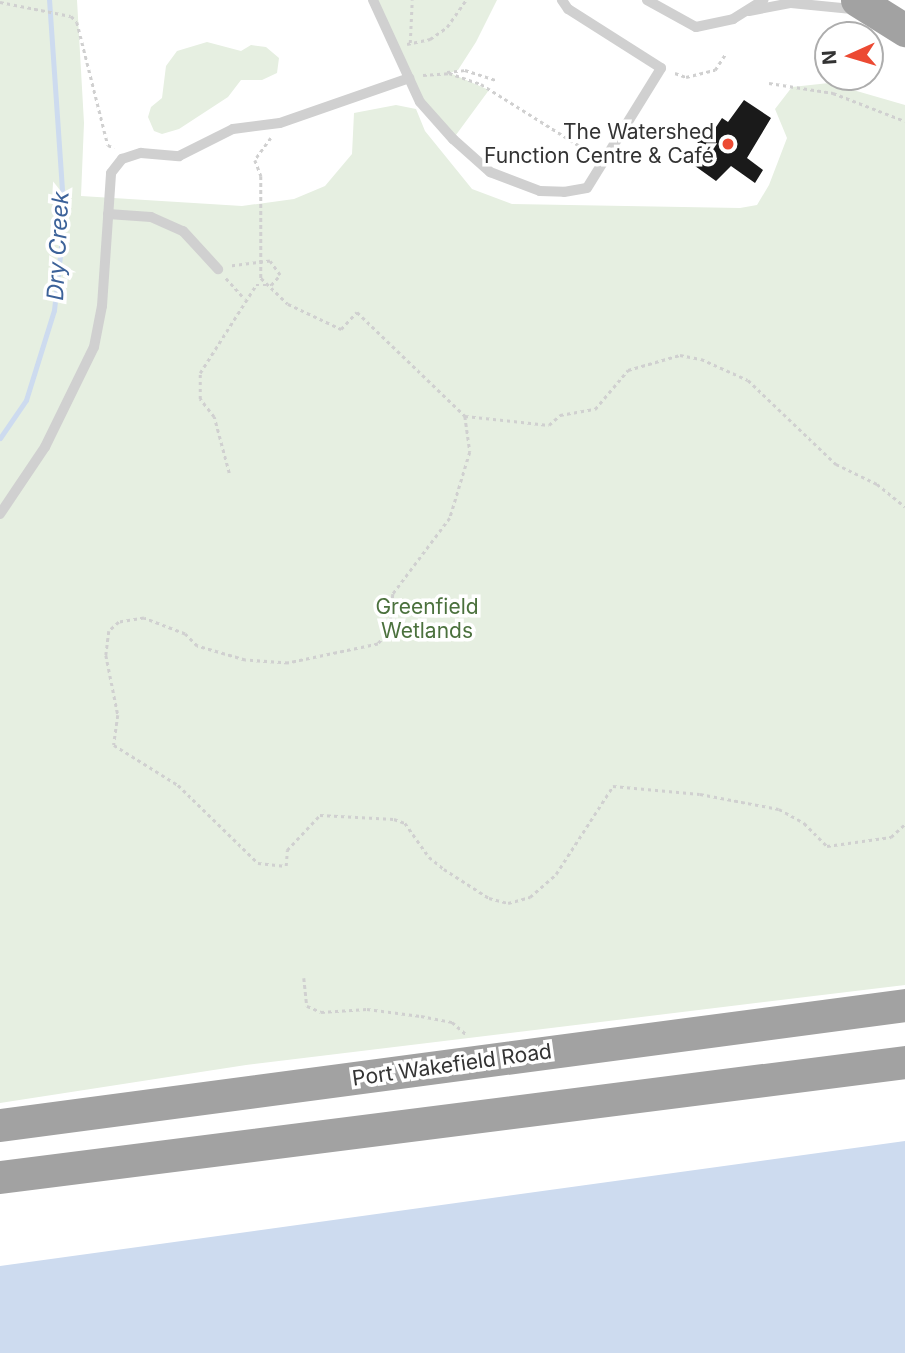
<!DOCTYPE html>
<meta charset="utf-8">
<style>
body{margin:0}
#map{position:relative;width:905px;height:1353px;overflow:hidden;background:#fff;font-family:Inter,sans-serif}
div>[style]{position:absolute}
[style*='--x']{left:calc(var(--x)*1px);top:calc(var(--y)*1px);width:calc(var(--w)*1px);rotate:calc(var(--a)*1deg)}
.green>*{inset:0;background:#e6efe1}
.water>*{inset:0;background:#cddbef}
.stream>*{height:5px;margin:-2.5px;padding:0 2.5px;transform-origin:2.5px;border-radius:2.5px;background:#cddbef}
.building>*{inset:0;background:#1a1a1a}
.path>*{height:2.5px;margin-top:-1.25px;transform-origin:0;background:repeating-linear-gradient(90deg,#d0d0d0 0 3.5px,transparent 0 7px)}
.service>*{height:10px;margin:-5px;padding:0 5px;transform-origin:5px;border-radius:5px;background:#d0d0d0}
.trunk>*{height:33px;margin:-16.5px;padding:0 16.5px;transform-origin:16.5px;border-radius:16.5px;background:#a2a2a2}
.dots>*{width:19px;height:19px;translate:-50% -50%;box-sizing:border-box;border:4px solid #fff;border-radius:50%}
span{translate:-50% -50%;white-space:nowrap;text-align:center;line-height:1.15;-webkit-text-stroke:7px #fff;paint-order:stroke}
.poi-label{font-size:21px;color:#333}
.right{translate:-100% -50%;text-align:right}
.park-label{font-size:21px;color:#4b713d}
.street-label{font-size:21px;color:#333}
.water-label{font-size:23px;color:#3c6299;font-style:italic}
.north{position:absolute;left:814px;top:21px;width:70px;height:70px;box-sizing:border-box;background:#fff;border:2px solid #adadad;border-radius:50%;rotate:266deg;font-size:19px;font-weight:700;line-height:28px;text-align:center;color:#333}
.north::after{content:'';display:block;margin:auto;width:24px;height:32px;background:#ec4a33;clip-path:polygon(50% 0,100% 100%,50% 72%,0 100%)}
</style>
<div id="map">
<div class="green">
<i style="clip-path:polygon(0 0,77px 0,84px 123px,81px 196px,242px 206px,294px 199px,325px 186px,352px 154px,354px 113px,396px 105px,416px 109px,425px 131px,472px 189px,512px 204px,740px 208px,757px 205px,769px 185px,787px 138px,775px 109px,792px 87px,829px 83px,905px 105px,905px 985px,246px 1065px,0 1103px)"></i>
<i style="clip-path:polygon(373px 0,497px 0,476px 42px,458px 70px,450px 73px,489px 90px,453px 139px,420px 102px)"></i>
<i style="clip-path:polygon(207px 42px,241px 51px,251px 45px,266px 47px,279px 58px,277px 73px,262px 80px,241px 80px,228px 97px,179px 129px,162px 134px,154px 131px,148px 117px,151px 107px,162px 98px,166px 66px,177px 51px)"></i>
</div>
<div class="water">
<i style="clip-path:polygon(905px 1141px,905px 1353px,0 1353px,0 1266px)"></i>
</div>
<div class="stream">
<i style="--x:0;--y:438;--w:46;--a:-55.6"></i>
<i style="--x:26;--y:400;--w:94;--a:-72.7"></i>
<i style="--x:54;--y:310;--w:92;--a:-83.7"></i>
<i style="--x:64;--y:219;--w:220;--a:-93.9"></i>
</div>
<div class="building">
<i style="clip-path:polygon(744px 100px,771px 118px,747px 158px,763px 170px,755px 183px,731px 166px,716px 181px,695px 166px,704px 147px,694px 140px,703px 127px,712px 133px,722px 118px,728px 122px)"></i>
</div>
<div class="path">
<i style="--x:0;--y:2;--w:72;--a:11.2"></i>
<i style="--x:71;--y:16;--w:8;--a:45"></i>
<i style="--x:77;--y:22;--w:127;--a:75.9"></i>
<i style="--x:108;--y:145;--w:7;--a:27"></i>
<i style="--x:410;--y:43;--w:43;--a:-87.3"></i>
<i style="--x:407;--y:44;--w:24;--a:-12"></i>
<i style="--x:430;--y:39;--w:21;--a:-35"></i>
<i style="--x:447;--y:27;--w:33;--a:-55"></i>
<i style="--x:447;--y:72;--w:18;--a:-6"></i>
<i style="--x:465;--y:70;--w:32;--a:18"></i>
<i style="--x:675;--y:73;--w:12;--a:20"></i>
<i style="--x:686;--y:77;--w:30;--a:-14"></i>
<i style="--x:715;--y:70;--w:20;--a:-57"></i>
<i style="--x:423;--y:75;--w:26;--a:-4"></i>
<i style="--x:449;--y:73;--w:34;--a:19"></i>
<i style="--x:481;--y:84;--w:133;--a:32.1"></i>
<i style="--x:769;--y:83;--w:65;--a:8.9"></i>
<i style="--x:833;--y:93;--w:77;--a:21.3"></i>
<i style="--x:271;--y:138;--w:27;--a:126"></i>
<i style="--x:255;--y:160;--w:17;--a:69"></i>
<i style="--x:261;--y:176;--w:102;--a:90"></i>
<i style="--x:261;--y:278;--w:37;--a:44"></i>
<i style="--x:288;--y:304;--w:59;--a:25.3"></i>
<i style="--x:341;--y:329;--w:23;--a:-47"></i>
<i style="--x:357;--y:312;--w:150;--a:43.9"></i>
<i style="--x:465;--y:416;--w:36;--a:82"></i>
<i style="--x:470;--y:452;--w:69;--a:106.9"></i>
<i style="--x:450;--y:518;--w:95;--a:126.9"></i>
<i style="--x:393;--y:594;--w:36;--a:95"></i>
<i style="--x:390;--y:630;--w:18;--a:131"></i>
<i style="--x:378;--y:644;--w:92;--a:168.1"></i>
<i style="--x:288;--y:663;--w:43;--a:-176"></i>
<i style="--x:245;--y:660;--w:50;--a:-163.7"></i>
<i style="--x:197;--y:646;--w:17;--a:-135"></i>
<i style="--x:185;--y:634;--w:44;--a:-158.7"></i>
<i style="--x:144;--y:618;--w:25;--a:171"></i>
<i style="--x:119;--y:622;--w:13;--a:138"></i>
<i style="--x:109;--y:631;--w:24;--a:97"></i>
<i style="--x:106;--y:655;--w:61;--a:78.7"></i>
<i style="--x:118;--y:715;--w:30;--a:98"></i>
<i style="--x:114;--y:745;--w:75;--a:32"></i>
<i style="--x:178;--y:785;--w:112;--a:44.3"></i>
<i style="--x:258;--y:863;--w:28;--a:6"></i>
<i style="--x:286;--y:866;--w:16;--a:-86"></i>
<i style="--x:287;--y:850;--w:48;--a:-46.7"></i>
<i style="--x:320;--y:815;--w:74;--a:3.1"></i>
<i style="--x:394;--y:819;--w:12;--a:20"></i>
<i style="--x:405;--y:823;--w:42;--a:54.8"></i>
<i style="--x:429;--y:857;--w:19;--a:39"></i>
<i style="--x:444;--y:869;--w:54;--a:32.8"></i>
<i style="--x:489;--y:898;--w:20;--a:15"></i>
<i style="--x:508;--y:903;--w:23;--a:-15"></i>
<i style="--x:530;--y:897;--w:35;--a:-41"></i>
<i style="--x:556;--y:874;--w:105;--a:-57.1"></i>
<i style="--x:613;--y:786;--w:87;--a:5.3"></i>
<i style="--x:700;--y:794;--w:80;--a:10.8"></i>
<i style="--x:779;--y:809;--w:29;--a:29"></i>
<i style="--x:804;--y:823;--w:33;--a:45"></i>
<i style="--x:827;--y:846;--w:65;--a:-8"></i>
<i style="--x:891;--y:837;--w:19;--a:-43"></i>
<i style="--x:226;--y:278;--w:28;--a:48"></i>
<i style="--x:465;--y:416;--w:84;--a:6.1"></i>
<i style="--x:549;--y:425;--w:15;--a:-42"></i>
<i style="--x:560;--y:415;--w:36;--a:-10"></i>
<i style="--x:595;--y:409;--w:51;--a:-49.8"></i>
<i style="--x:628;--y:370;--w:54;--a:-16.1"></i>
<i style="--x:680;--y:355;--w:21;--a:11"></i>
<i style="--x:701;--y:359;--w:51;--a:24.1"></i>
<i style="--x:748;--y:380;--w:122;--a:43.7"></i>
<i style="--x:836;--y:464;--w:46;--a:26"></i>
<i style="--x:877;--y:484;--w:36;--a:39"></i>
<i style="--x:229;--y:473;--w:58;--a:-105"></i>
<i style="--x:214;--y:417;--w:23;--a:-128"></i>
<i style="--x:200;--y:399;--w:26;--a:-90"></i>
<i style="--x:200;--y:373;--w:104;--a:-57.5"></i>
<i style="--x:256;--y:285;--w:15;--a:0"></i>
<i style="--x:271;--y:285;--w:13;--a:-48"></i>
<i style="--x:280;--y:275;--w:17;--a:-126"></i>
<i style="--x:270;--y:261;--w:40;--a:172.9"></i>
<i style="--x:304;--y:978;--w:28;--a:84"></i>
<i style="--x:307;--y:1006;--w:15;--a:23"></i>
<i style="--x:321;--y:1012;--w:46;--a:-3.7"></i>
<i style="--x:367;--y:1009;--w:54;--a:7.4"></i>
<i style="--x:421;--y:1016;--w:32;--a:11"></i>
<i style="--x:452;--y:1022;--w:18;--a:41"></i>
</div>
<div class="service">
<i style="--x:373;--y:0;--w:112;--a:65.3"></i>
<i style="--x:420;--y:102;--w:50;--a:48.3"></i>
<i style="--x:453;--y:139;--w:50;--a:41.7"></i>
<i style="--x:490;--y:172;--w:53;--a:20.8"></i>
<i style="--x:540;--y:191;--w:24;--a:2"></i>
<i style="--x:564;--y:192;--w:23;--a:-10"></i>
<i style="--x:587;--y:188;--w:141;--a:-58.3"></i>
<i style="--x:661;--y:68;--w:110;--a:-147.6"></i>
<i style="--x:568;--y:9;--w:11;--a:-124"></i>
<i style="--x:647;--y:0;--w:56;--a:28.9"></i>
<i style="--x:696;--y:27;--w:38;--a:-12"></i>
<i style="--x:733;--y:19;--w:36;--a:-32"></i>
<i style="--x:749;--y:11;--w:43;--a:-10.8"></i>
<i style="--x:791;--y:3;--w:61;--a:5.6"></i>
<i style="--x:108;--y:214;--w:43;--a:4"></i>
<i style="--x:151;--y:217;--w:35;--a:24"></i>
<i style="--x:183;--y:231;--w:52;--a:47.4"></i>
<i style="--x:0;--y:514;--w:81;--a:-56.1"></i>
<i style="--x:45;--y:447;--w:111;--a:-63.9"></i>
<i style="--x:94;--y:347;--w:42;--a:-79"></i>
<i style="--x:102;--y:306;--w:133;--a:-86.1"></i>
<i style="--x:111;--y:173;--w:18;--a:-52"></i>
<i style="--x:122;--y:159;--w:20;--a:-18"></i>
<i style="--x:141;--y:153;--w:38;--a:5"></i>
<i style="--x:179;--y:156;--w:60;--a:-26.6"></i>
<i style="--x:233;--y:129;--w:47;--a:-7.3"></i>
<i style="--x:280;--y:123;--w:137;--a:-19.2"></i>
</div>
<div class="trunk">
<i style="--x:857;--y:0;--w:57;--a:32"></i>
<i style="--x:0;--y:1125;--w:913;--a:-7.55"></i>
<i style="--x:0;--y:1177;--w:912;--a:-7.24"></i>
</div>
<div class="dots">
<i style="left:728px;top:144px;background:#ec4a33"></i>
</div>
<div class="poi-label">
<span class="right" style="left:714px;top:144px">The Watershed<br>Function Centre &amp; Café</span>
</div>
<div class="park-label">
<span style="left:427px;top:619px">Greenfield<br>Wetlands</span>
</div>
<div class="street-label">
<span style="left:452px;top:1065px;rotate:-8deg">Port Wakefield Road</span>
</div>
<div class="water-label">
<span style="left:58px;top:246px;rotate:-87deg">Dry Creek</span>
</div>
<div class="north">N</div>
</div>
